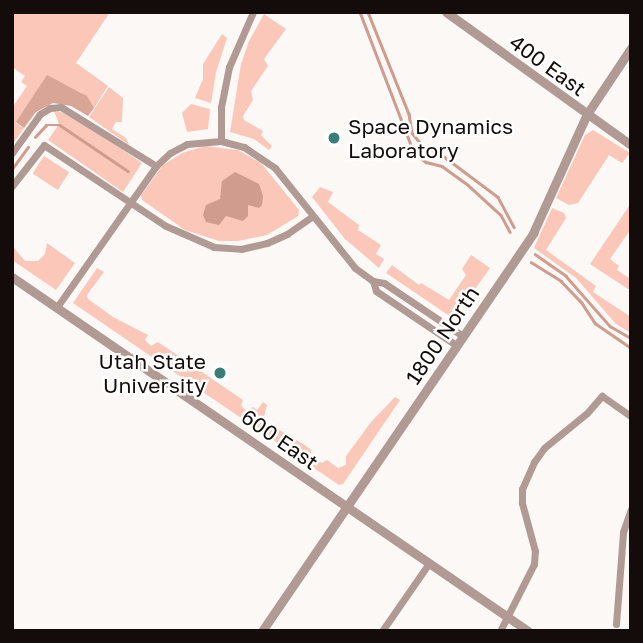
<!DOCTYPE html>
<style>
body{margin:0}
#map{position:relative;width:643px;height:643px;overflow:hidden;background:#fcf8f6;font-family:"Golos Text",sans-serif}
div>[style]{position:absolute}
[style*='--x']{left:calc(var(--x)*1px);top:calc(var(--y)*1px);width:calc(var(--w)*1px);rotate:calc(var(--a)*1deg)}
.green>*{inset:0;background:#fac7b8;transform-origin:0 0}
.forest>*{inset:0;background:#d9a596}
.water>*{inset:0;background:#cf9c8d}
.stream>*{height:2.5px;margin:-1.25px;padding:0 1.25px;transform-origin:1.25px;border-radius:1.25px;background:#cf9c8d}
.minor>*{height:7px;margin:-3.5px;padding:0 3.5px;transform-origin:3.5px;border-radius:3.5px;background:#b19a93}
.tertiary>*{height:9px;margin:-4.5px;padding:0 4.5px;transform-origin:4.5px;border-radius:4.5px;background:#b19a93}
.dots>*{width:19px;height:19px;translate:-50% -50%;box-sizing:border-box;border:4px solid #fff;border-radius:50%}
span{translate:-50% -50%;white-space:nowrap;text-align:center;line-height:1.15;-webkit-text-stroke:5px #fff;paint-order:stroke}
.street-label{font-size:21px;color:#140c0a}
.poi-label{font-size:21px;color:#140c0a}
.left{translate:0 -50%;text-align:left}
.right{translate:-100% -50%;text-align:right}
.frame{position:absolute;inset:0;border:14px solid #140c0a;pointer-events:none}
</style>
<div id="map">
<div class="green">
<i style="clip-path:polygon(12px 12px,110px 12px,76px 63px,108px 86px,94px 108px,82px 93px,47px 76px,16px 123px,24px 128px,12px 145px,12px 108px,27px 86px,21px 82px,25px 76px,12px 67px)"></i>
<i style="clip-path:polygon(264px 14px,286px 29px,264px 59px,268px 66px,251px 91px,253px 100px,243px 116px,244px 120px,263px 131px,261px 135px,272px 146px,269px 150px,254px 139px,230px 132px,241px 64px,249px 41px)"></i>
<i style="clip-path:polygon(222px 34px,227px 38px,216px 72px,211px 103px,195px 98px,203px 79px,203px 64px)"></i>
<i style="clip-path:polygon(109px 87px,123px 98px,122px 122px,116px 122px,112px 129px,126px 138px,129px 145px,89px 117px)"></i>
<i style="clip-path:polygon(191px 104px,210px 109px,208px 129px,187px 132px,182px 113px)"></i>
<i style="clip-path:polygon(54px 111px,71px 114px,142px 163px,123px 192px,48px 140px,59px 124px)"></i>
<i style="clip-path:polygon(593px 130px,630px 153px,622px 163px,609px 155px,578px 203px,569px 205px,556px 198px,585px 135px)"></i>
<i style="clip-path:polygon(205px 146px,238px 150px,261px 163px,299px 210px,298px 216px,267px 235px,238px 241px,219px 241px,185px 230px,142px 200px,141px 195px,163px 165px,182px 153px)"></i>
<i style="left:44px;top:156px;width:30px;height:21px;rotate:33deg"></i>
<i style="clip-path:polygon(320px 187px,333px 192px,328px 202px,359px 225px,358px 230px,381px 245px,376px 254px,384px 259px,379px 268px,345px 239px,312px 197px)"></i>
<i style="clip-path:polygon(631px 203px,631px 229px,610px 259px,619px 266px,617px 270px,629px 278px,631px 276px,631px 291px,590px 264px)"></i>
<i style="clip-path:polygon(552px 208px,564px 213px,566px 218px,546px 250px,596px 286px,593px 292px,631px 317px,631px 333px,616px 324px,576px 278px,534px 248px)"></i>
<i style="clip-path:polygon(47px 243px,75px 263px,56px 290px,12px 260px,14px 248px,25px 261px,38px 261px,45px 254px)"></i>
<i style="clip-path:polygon(471px 255px,490px 268px,454px 319px,386px 273px,392px 265px,419px 285px,421px 283px,449px 300px,466px 275px,462px 269px)"></i>
<i style="clip-path:polygon(97px 268px,104px 272px,87px 295px,88px 299px,113px 317px,148px 335px,145px 340px,151px 346px,158px 342px,243px 400px,241px 405px,246px 411px,253px 407px,257px 410px,263px 402px,267px 405px,263px 420px,306px 446px,311px 450px,311px 456px,322px 463px,327px 460px,338px 468px,346px 465px,346px 456px,371px 422px,395px 397px,400px 400px,343px 484px,339px 485px,73px 303px)"></i>
</div>
<div class="forest">
<i style="clip-path:polygon(47px 75px,87px 96px,94px 108px,88px 116px,71px 106px,53px 103px,36px 112px,24px 128px,16px 122px)"></i>
</div>
<div class="water">
<i style="clip-path:polygon(235px 172px,259px 184px,263px 196px,262px 205px,259px 208px,248px 205px,248px 216px,243px 221px,226px 216px,219px 225px,206px 222px,203px 215px,206px 205px,220px 199px,222px 181px)"></i>
</div>
<div class="stream">
<i style="--x:360;--y:12;--w:151;--a:69"></i>
<i style="--x:414;--y:153;--w:15;--a:37"></i>
<i style="--x:426;--y:162;--w:16;--a:14"></i>
<i style="--x:442;--y:166;--w:32;--a:36"></i>
<i style="--x:468;--y:185;--w:45;--a:42.3"></i>
<i style="--x:501;--y:215;--w:19;--a:62"></i>
<i style="--x:368;--y:12;--w:110;--a:68.1"></i>
<i style="--x:409;--y:114;--w:19;--a:81"></i>
<i style="--x:412;--y:133;--w:17;--a:50"></i>
<i style="--x:423;--y:146;--w:16;--a:22"></i>
<i style="--x:438;--y:152;--w:75;--a:36.9"></i>
<i style="--x:498;--y:197;--w:34;--a:62"></i>
<i style="--x:35;--y:137;--w:16;--a:-47"></i>
<i style="--x:46;--y:125;--w:14;--a:0"></i>
<i style="--x:60;--y:125;--w:82;--a:34.1"></i>
<i style="--x:12;--y:169;--w:27;--a:-54"></i>
<i style="--x:535;--y:254;--w:38;--a:35"></i>
<i style="--x:566;--y:276;--w:67;--a:48.7"></i>
<i style="--x:610;--y:326;--w:24;--a:30"></i>
<i style="--x:531;--y:262;--w:36;--a:32"></i>
<i style="--x:561;--y:281;--w:30;--a:46"></i>
<i style="--x:582;--y:303;--w:24;--a:57"></i>
<i style="--x:595;--y:323;--w:44;--a:34.8"></i>
</div>
<div class="minor">
<i style="--x:221;--y:141;--w:34;--a:-90"></i>
<i style="--x:221;--y:107;--w:41;--a:-78.7"></i>
<i style="--x:229;--y:67;--w:60;--a:-66.4"></i>
<i style="--x:12;--y:153;--w:48;--a:-54.3"></i>
<i style="--x:40;--y:114;--w:12;--a:-31"></i>
<i style="--x:50;--y:108;--w:11;--a:-5"></i>
<i style="--x:61;--y:107;--w:112;--a:31.8"></i>
<i style="--x:12;--y:186;--w:52;--a:-52"></i>
<i style="--x:44;--y:145;--w:146;--a:33.6"></i>
<i style="--x:166;--y:226;--w:52;--a:23.6"></i>
<i style="--x:214;--y:247;--w:27;--a:4"></i>
<i style="--x:241;--y:249;--w:27;--a:-13"></i>
<i style="--x:267;--y:243;--w:22;--a:-24"></i>
<i style="--x:287;--y:234;--w:29;--a:-35"></i>
<i style="--x:373;--y:281;--w:10;--a:73"></i>
<i style="--x:376;--y:291;--w:97;--a:34"></i>
<i style="--x:57;--y:307;--w:172;--a:-54.9"></i>
<i style="--x:156;--y:166;--w:19;--a:-43"></i>
<i style="--x:170;--y:153;--w:19;--a:-28"></i>
<i style="--x:187;--y:144;--w:34;--a:-5"></i>
<i style="--x:221;--y:141;--w:24;--a:15"></i>
<i style="--x:244;--y:147;--w:37;--a:34"></i>
<i style="--x:275;--y:168;--w:128;--a:51.3"></i>
<i style="--x:355;--y:268;--w:22;--a:36"></i>
<i style="--x:373;--y:281;--w:11;--a:10"></i>
<i style="--x:384;--y:283;--w:95;--a:33.9"></i>
<i style="--x:616;--y:624;--w:92;--a:-85.6"></i>
<i style="--x:623;--y:532;--w:24;--a:-71"></i>
<i style="--x:382;--y:631;--w:83;--a:-55.3"></i>
<i style="--x:500;--y:631;--w:75;--a:-63.1"></i>
<i style="--x:534;--y:564;--w:13;--a:-86"></i>
<i style="--x:535;--y:551;--w:50;--a:-105.2"></i>
<i style="--x:522;--y:503;--w:14;--a:-90"></i>
<i style="--x:522;--y:489;--w:30;--a:-66"></i>
<i style="--x:534;--y:462;--w:17;--a:-54"></i>
<i style="--x:544;--y:448;--w:55;--a:-39.1"></i>
<i style="--x:587;--y:413;--w:23;--a:-49"></i>
<i style="--x:602;--y:396;--w:35;--a:35"></i>
</div>
<div class="tertiary">
<i style="--x:446;--y:12;--w:228;--a:35.7"></i>
<i style="--x:12;--y:277;--w:626;--a:34.45"></i>
<i style="--x:262;--y:631;--w:482;--a:-55.7"></i>
<i style="--x:533;--y:233;--w:131;--a:-65.6"></i>
<i style="--x:587;--y:114;--w:79;--a:-56.3"></i>
</div>
<div class="dots">
<i style="left:334px;top:138px;background:#367e77"></i>
<i style="left:220px;top:373px;background:#367e77"></i>
</div>
<div class="street-label">
<span style="left:548px;top:65px;rotate:36deg">400 East</span>
<span style="left:442px;top:335px;rotate:-56deg">1800 North</span>
<span style="left:280px;top:439px;rotate:35deg">600 East</span>
</div>
<div class="poi-label">
<span class="left" style="left:348px;top:138px">Space Dynamics<br>Laboratory</span>
<span class="right" style="left:206px;top:373px">Utah State<br>University</span>
</div>
<div class="frame"></div>
</div>
